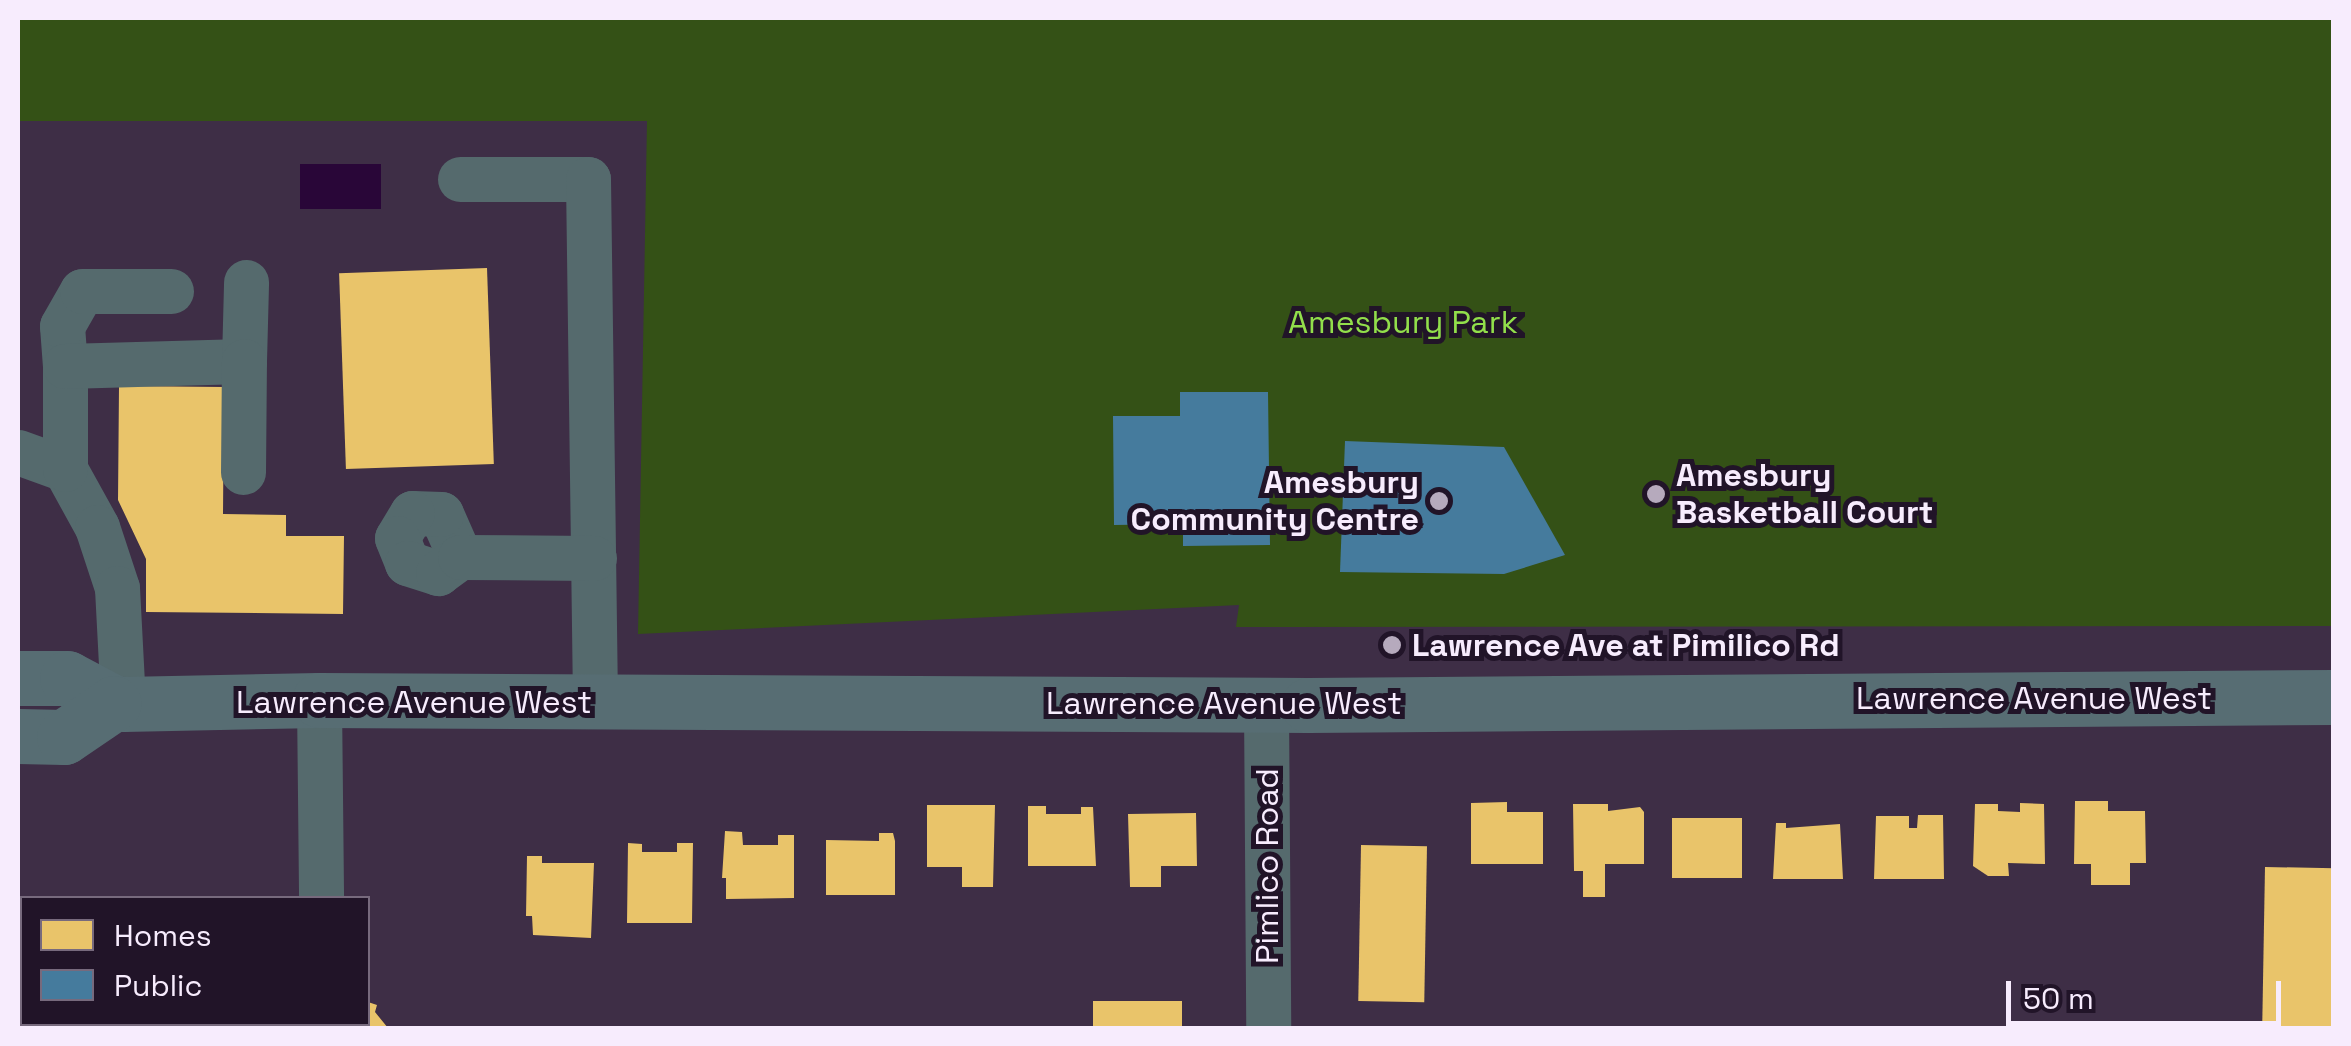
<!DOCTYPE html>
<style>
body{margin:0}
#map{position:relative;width:2351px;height:1046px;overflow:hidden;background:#3e2e46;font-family:"Space Grotesk",sans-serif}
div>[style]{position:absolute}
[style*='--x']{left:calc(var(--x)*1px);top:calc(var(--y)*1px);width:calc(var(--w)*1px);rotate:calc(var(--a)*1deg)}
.green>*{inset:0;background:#345116}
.water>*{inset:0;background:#290638;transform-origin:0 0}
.homes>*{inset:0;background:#e9c46a;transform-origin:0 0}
.public>*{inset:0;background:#457b9d}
.minor>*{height:45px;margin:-22.5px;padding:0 22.5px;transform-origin:22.5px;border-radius:22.5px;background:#556a6d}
.major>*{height:55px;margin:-27.5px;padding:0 27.5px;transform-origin:27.5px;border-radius:27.5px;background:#576d73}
.dots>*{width:28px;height:28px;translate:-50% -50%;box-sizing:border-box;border:5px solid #211428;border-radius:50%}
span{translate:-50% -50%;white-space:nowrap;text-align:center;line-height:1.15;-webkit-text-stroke:10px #211428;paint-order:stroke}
.park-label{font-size:32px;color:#92df4b}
.poi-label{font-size:32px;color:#f7ecfd;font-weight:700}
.left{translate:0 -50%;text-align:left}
.right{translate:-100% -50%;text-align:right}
.street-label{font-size:32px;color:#f7ecfd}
.frame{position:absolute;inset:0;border:20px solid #f7ecfd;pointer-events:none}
.legend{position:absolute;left:20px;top:896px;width:350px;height:130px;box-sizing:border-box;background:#211428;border:2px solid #776a7d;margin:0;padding:12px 18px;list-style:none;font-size:30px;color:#f7ecfd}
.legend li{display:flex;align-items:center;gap:20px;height:50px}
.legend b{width:50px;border:2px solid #776a7d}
.scale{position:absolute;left:2006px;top:981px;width:275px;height:45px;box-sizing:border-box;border:5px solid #f7ecfd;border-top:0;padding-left:12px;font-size:30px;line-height:35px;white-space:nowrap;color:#f7ecfd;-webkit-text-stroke:8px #211428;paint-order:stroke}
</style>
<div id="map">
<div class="green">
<i style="clip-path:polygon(18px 18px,2333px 18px,2333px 626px,1236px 627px,1239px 605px,638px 634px,647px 121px,18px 121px)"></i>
</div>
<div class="water">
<i style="left:300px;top:164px;width:81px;height:45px"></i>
</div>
<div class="homes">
<i style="left:487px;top:268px;width:196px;height:148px;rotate:88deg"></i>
<i style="clip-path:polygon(119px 386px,224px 387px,223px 514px,286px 515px,286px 536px,344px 536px,343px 614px,146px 612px,146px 559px,118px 500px)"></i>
<i style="clip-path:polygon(2075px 801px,2108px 801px,2108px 811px,2145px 811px,2146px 863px,2130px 863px,2130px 885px,2091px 885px,2091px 864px,2074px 864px)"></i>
<i style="clip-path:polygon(1507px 802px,1507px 812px,1543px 812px,1543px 864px,1471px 864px,1471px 803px)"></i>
<i style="clip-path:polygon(2020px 803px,2044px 804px,2045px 864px,2008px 863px,2009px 876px,1988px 876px,1973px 866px,1975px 804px,1998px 804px,1998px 811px,2020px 812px)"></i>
<i style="clip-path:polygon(1573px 804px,1608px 804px,1608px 811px,1640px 807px,1644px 812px,1644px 864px,1605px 864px,1605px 897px,1583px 897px,1583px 871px,1574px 871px)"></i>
<i style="clip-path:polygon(927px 805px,995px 805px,993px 887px,962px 887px,962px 867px,927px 867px)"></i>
<i style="clip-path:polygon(1028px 806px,1046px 806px,1046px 814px,1081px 814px,1081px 807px,1093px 807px,1096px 866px,1028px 866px)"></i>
<i style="clip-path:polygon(1196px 813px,1197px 866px,1161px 866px,1161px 887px,1130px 887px,1128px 814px)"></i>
<i style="clip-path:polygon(1918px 815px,1943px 815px,1944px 879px,1874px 879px,1876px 816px,1909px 816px,1909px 828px,1917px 828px)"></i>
<i style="left:1672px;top:818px;width:70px;height:60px"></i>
<i style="clip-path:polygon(1776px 823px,1786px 823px,1786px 828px,1840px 824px,1843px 879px,1773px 879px)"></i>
<i style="clip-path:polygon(725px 831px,742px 832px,743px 845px,778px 845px,778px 835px,794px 835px,794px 898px,726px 899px,726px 878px,722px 878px)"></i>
<i style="clip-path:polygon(879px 833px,893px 833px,895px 841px,895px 895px,826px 895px,826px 840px,879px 841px)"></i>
<i style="clip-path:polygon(628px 843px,642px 844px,642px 852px,677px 852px,677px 843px,693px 843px,692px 923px,627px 923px)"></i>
<i style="left:1361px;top:845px;width:66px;height:156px;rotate:1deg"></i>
<i style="clip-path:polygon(527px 856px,542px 856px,542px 863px,594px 863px,591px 938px,533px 935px,532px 916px,526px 916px)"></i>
<i style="left:2265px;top:867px;width:69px;height:161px;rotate:1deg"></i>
<i style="left:1182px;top:1001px;width:27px;height:89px;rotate:90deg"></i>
<i style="clip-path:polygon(368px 1002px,377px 1005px,375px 1012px,388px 1028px,283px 1028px,288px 1024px,368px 1024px)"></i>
</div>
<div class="public">
<i style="clip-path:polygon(1180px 392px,1268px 392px,1270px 545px,1183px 546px,1183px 524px,1114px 525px,1113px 416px,1180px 416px)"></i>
<i style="clip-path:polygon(1345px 441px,1504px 447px,1565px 555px,1504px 574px,1340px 572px)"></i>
</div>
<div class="minor">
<i style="--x:460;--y:179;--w:128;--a:0"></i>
<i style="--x:588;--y:179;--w:522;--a:89.23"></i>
<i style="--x:65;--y:366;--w:40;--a:-94.3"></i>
<i style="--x:62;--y:326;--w:40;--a:-60.3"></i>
<i style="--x:82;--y:291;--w:89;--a:0"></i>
<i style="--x:18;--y:452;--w:50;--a:19.9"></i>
<i style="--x:65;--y:469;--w:66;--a:61.1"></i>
<i style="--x:97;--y:527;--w:64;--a:71.8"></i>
<i style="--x:117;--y:588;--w:116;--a:87"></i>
<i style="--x:65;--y:469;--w:103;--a:-90"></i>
<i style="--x:65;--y:366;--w:179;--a:-1.6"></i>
<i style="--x:244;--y:361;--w:79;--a:-88.5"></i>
<i style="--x:243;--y:472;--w:111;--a:-89.5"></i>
<i style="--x:460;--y:557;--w:47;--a:-113.8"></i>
<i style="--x:441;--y:514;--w:29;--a:-178"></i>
<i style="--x:412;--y:513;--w:29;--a:121"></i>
<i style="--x:397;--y:538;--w:27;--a:68"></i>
<i style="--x:407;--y:563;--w:33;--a:18"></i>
<i style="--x:438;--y:573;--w:27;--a:-36"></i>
<i style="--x:460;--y:557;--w:134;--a:0.4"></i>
<i style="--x:319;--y:700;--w:198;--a:89.4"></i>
<i style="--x:1266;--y:704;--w:324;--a:89.6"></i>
<i style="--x:217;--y:1028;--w:7;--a:-34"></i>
</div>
<div class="major">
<i style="--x:18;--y:678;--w:49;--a:0"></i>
<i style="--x:67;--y:678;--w:53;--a:28"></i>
<i style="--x:114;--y:703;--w:9;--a:6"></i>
<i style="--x:123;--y:704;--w:196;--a:-1.2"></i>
<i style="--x:319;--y:700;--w:989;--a:0.29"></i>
<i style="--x:1308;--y:705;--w:1026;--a:-0.45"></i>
<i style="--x:18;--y:736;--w:46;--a:1.2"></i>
<i style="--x:64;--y:737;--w:60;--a:-34.2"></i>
</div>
<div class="dots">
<i style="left:1656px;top:494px;background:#b6aabd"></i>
<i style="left:1439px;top:501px;background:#b6aabd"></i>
<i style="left:1392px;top:645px;background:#b6aabd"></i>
</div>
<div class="park-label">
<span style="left:1403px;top:322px">Amesbury Park</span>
</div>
<div class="poi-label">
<span class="left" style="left:1676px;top:494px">Amesbury<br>Basketball Court</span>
<span class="right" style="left:1419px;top:501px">Amesbury<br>Community Centre</span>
<span class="left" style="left:1412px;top:645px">Lawrence Ave at Pimilico Rd</span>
</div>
<div class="street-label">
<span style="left:2034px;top:698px">Lawrence Avenue West</span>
<span style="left:414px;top:702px">Lawrence Avenue West</span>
<span style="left:1224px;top:703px">Lawrence Avenue West</span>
<span style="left:1267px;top:866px;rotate:-90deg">Pimlico Road</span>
</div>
<div class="frame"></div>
<ul class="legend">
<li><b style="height:28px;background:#e9c46a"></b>Homes</li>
<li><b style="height:28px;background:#457b9d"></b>Public</li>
</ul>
<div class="scale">50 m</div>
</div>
